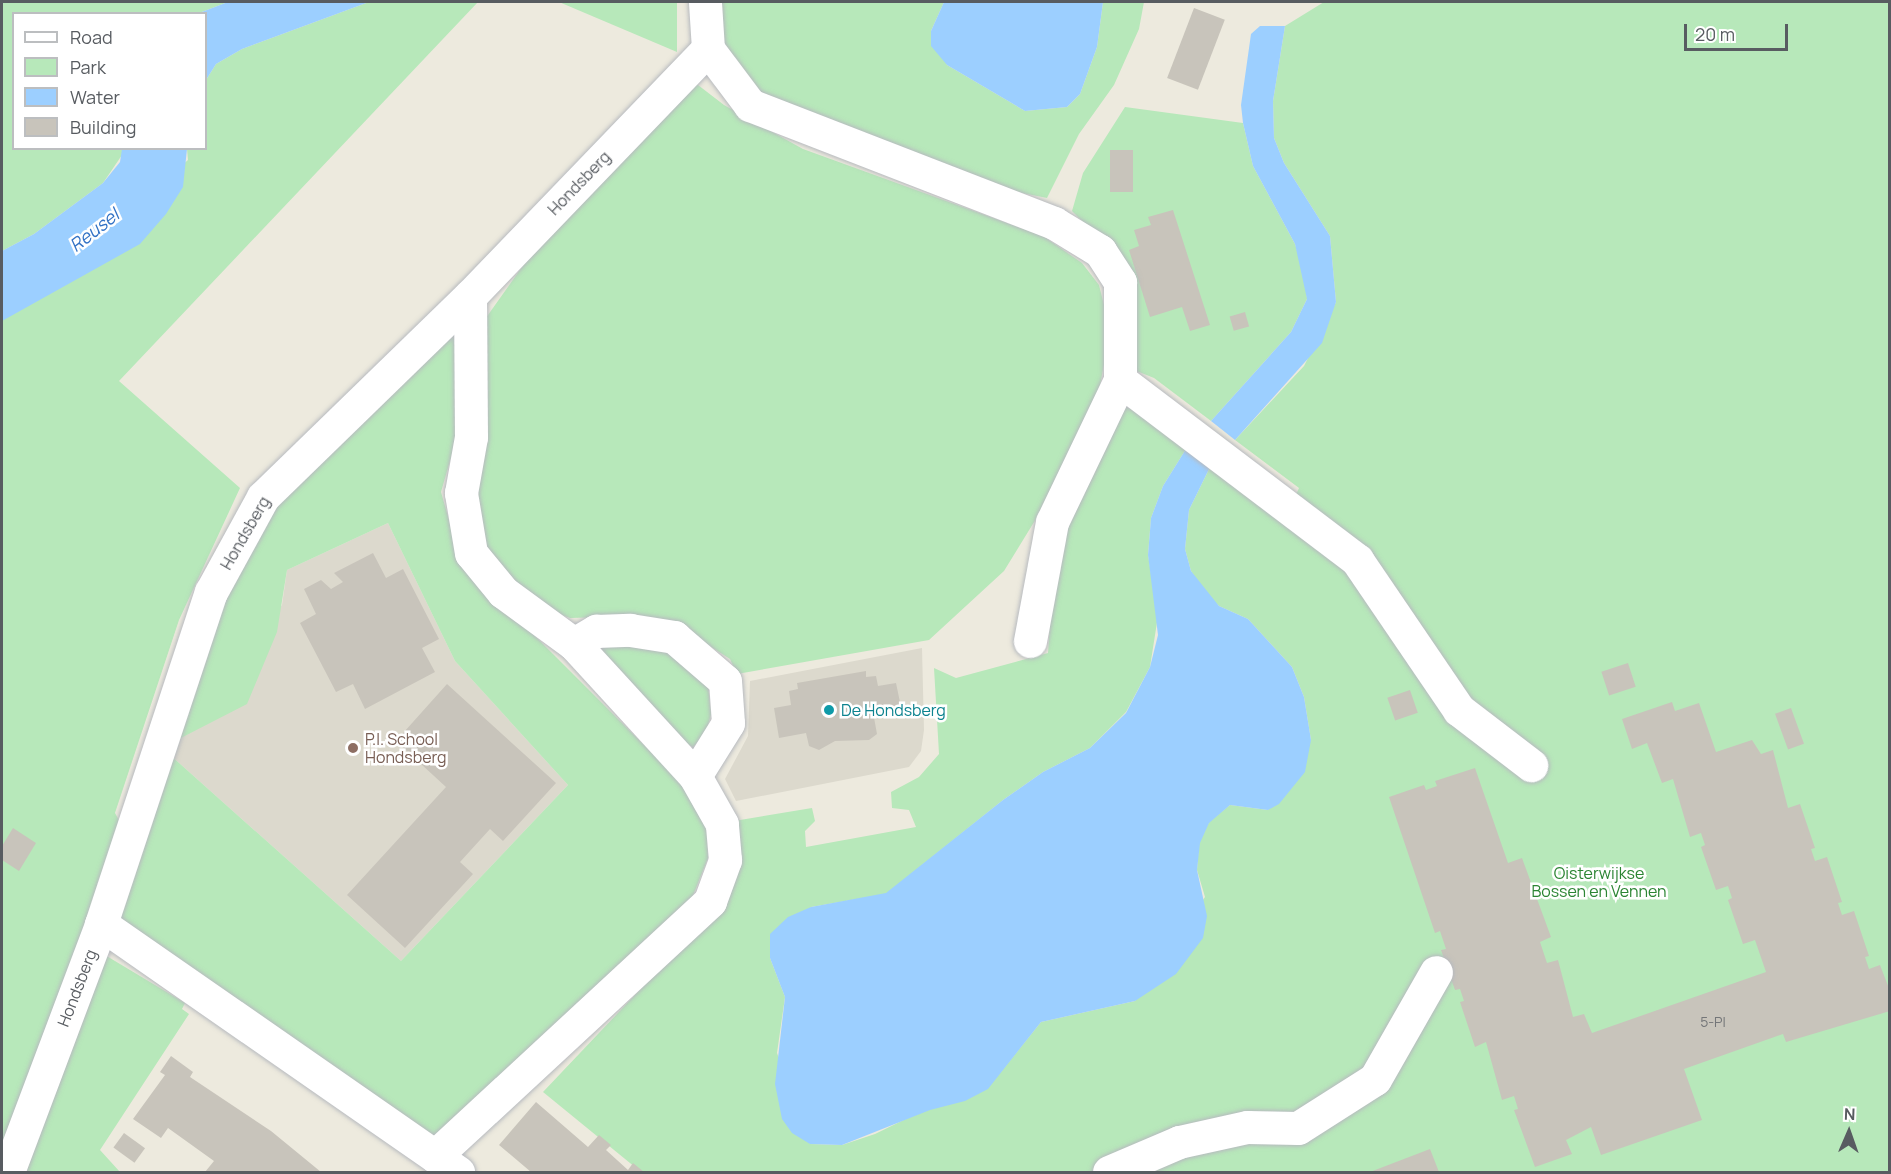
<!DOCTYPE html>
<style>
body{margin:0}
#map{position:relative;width:1891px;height:1174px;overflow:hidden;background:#edeade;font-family:Manrope,sans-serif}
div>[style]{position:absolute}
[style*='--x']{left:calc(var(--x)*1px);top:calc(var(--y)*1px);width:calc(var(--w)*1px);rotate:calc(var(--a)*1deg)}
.education>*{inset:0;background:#dcd9cd}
.green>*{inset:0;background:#b7e8ba}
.water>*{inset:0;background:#9ccfff}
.building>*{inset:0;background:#c8c4bb;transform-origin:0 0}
.roads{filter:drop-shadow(0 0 2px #b7babf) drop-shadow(0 0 2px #b7babf)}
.minor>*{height:33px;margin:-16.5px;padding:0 16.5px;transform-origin:16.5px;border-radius:16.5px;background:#fff}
.dots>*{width:16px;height:16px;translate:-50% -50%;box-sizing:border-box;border:3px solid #fff;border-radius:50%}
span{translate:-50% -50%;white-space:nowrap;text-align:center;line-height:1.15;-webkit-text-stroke:5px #fff;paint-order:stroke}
.number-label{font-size:14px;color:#747678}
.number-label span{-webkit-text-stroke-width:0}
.street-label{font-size:16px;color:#585c61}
.culture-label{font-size:16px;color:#0d838f}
.left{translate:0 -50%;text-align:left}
.education-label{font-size:16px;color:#785e54}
.park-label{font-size:16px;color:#2c8534}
.water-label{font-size:18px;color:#3272c5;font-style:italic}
.frame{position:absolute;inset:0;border:3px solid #585c61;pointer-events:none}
.legend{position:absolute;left:12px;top:12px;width:195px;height:138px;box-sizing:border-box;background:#fff;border:2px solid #bcbec0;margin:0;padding:8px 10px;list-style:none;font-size:18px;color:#585c61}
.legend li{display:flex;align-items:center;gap:12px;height:30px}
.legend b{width:30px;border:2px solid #bcbec0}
.north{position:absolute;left:1819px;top:1102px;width:60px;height:60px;-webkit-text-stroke:4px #fff;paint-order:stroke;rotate:2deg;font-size:16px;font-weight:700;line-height:24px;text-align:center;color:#585c61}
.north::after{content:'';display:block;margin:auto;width:21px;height:27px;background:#585c61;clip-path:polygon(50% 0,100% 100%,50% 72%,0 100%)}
.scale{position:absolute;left:1684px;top:24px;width:104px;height:27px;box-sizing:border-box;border:3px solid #585c61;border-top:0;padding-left:8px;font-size:18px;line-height:21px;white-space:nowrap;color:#585c61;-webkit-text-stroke:4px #fff;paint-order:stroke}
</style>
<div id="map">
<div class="education">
<i style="clip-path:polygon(388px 523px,455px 661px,568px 785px,401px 961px,169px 754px,282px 605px,287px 570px)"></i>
<i style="clip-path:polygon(922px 648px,924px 730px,921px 751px,909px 767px,736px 801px,725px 779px,748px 736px,750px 681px)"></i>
</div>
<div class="green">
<i style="clip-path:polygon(2px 2px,228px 2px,199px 13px,14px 14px,14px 148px,122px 149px,122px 155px,103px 183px,34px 234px,2px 251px)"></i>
<i style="clip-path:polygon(369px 2px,478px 2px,119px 381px,240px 488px,179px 620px,115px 813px,130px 840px,100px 952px,185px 1003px,182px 1009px,189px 1014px,100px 1150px,120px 1172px,2px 1172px,2px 321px,188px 160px,187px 149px,206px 148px,206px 80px,216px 64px,242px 49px)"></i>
<i style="clip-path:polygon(559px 2px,677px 2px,677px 52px)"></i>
<i style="clip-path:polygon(715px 2px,944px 2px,931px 31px,947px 65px,1025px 111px,1067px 107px,1080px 94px,1097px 47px,1103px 2px,1144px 2px,1139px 29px,1114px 85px,1079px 134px,1047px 198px,1008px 190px,745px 86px,724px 52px)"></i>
<i style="clip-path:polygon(1324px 2px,1889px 2px,1889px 1172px,641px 1172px,543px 1092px,708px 918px,734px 821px,812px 808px,815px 821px,805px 831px,806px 847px,916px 827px,909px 810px,892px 808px,891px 792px,919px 777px,939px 754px,934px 668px,956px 678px,1048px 653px,1052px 594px,1066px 517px,1118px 404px,1136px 411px,1186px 449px,1163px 486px,1151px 518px,1148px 555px,1158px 616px,1150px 667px,1126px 712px,1090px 748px,1043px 772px,1003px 800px,886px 894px,811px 907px,770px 958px,785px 997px,777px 1053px,810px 1144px,842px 1145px,875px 1134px,1000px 1073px,1041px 1022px,1135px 1001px,1205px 897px,1197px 870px,1199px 843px,1209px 822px,1230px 805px,1268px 810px,1311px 740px,1304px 697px,1292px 667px,1248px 619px,1219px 606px,1205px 593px,1191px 571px,1185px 549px,1189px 510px,1210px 467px,1283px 523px,1299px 488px,1235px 440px,1304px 366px,1336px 302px,1330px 236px,1284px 163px,1274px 138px,1273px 101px,1285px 26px)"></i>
<i style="clip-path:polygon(698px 85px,724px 105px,803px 149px,1043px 236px,1082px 263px,1099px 285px,1107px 317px,1107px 348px,1099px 391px,1077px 452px,1004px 571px,929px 640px,737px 674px,730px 659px,691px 634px,606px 617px,570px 618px,547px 609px,488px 560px,474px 481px,483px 322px,527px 260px,685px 86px)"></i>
<i style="clip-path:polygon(1125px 107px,1243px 123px,1253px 166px,1295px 244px,1306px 279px,1307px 299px,1291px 332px,1211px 421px,1154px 378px,1129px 368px,1136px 345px,1082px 221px,1072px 211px,1083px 173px)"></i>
<i style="clip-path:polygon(457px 326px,456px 440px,441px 492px,461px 562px,685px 786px,707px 829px,708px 858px,692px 898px,433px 1142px,115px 919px,169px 754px,401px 961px,568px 785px,455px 661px,388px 523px,287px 570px,277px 632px,247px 704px,175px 741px,236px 571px,281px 500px)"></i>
<i style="clip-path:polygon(610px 643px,671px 653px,707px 675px,711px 714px,706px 733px,693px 747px,682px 742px,600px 660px,599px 645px)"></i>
</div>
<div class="water">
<i style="clip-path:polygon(228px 2px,369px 2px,242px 49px,216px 64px,206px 80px,206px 14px,199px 13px)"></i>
<i style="clip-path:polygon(944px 2px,1103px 2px,1097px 47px,1080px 94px,1067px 107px,1025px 111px,947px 65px,931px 46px,931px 31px)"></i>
<i style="clip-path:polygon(1260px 26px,1285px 26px,1273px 101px,1274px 138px,1284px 163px,1330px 236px,1336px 302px,1322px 343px,1235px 440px,1211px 421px,1291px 332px,1307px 299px,1295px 244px,1253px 166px,1243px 123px,1241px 105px,1251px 34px)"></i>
<i style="clip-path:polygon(122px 149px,187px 149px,183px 187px,166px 214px,140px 244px,2px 321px,2px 251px,34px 234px,103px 183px,120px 162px)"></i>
<i style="clip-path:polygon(1186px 449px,1210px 467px,1189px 510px,1185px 549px,1191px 571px,1219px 606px,1248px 619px,1292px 667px,1304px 697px,1311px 740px,1305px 772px,1279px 804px,1268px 810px,1230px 805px,1209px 823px,1200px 843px,1197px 870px,1207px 916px,1203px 938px,1176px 974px,1135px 1001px,1041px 1022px,988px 1089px,965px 1101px,930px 1110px,842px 1145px,810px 1144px,792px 1133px,782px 1119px,775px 1084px,785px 997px,770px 958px,770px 934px,788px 917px,811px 907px,886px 893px,1003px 800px,1043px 772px,1090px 748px,1126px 713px,1150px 667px,1158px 635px,1148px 555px,1151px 518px,1163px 486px)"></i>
</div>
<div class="building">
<i style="left:1194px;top:8px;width:33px;height:75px;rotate:21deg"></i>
<i style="left:1110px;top:150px;width:23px;height:42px"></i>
<i style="clip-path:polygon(1173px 210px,1210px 325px,1190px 331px,1182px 307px,1150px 317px,1129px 250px,1139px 246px,1134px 230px,1151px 225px,1148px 217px)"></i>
<i style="left:1245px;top:312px;width:15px;height:16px;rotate:74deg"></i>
<i style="clip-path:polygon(373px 553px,386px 578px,403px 569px,439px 639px,422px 648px,435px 672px,365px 709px,353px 684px,336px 692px,300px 623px,316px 614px,304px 589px,321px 580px,331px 589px,343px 582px,334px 573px)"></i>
<i style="left:1628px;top:663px;width:25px;height:28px;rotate:72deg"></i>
<i style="clip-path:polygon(866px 671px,866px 677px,876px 676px,878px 686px,896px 683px,901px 707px,873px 712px,877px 734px,869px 740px,835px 741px,819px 750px,809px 746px,806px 733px,779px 738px,774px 708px,791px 705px,789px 691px,798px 689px,797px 683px)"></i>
<i style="clip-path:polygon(447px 684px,556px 783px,503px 841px,490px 829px,460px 862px,473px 874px,405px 948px,347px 895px,446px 787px,396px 741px)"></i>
<i style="left:1410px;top:690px;width:24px;height:24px;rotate:71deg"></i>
<i style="clip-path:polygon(1672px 702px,1675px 711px,1699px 703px,1716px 752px,1752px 740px,1761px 754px,1773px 750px,1788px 808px,1800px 804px,1815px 848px,1811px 849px,1815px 861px,1827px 857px,1842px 902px,1838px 903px,1842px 915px,1854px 911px,1869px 956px,1865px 957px,1869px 969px,1880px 965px,1890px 991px,1890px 1011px,1786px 1042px,1783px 1034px,1684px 1069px,1702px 1120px,1601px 1155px,1591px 1127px,1566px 1140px,1572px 1154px,1535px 1167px,1514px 1110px,1518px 1109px,1514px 1096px,1502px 1100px,1486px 1042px,1475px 1047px,1460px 1002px,1464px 1001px,1460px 989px,1455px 990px,1441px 950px,1446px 949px,1440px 931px,1435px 933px,1389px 797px,1424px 785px,1426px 790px,1437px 786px,1435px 781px,1475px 768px,1508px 863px,1522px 858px,1551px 937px,1540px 942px,1547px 963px,1558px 960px,1573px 1017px,1584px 1014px,1592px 1033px,1766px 972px,1755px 940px,1743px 944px,1728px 900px,1732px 898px,1728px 886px,1716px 890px,1701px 847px,1705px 845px,1701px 833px,1690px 837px,1673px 779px,1662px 783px,1647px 743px,1632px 749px,1622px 719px)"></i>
<i style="left:1791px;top:708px;width:38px;height:17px;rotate:70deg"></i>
<i style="clip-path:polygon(13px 828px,36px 843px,19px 871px,2px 860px,2px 846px)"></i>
<i style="clip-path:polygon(171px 1056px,193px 1072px,190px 1077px,271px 1131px,321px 1172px,205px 1172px,214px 1161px,168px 1128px,161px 1138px,133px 1119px,165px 1075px,160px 1072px)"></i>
<i style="clip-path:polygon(536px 1102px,588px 1147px,599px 1135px,611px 1145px,606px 1150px,628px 1170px,633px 1163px,644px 1172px,531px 1172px,499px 1145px)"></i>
<i style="left:124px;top:1133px;width:26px;height:18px;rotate:36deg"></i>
<i style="clip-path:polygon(1430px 1149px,1439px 1172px,1370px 1172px)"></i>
</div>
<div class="roads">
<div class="minor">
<i style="--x:708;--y:49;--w:70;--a:53.1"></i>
<i style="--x:750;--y:105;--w:326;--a:21.2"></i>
<i style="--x:1054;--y:223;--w:54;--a:31.3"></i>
<i style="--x:1100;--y:251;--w:37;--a:57"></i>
<i style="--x:1120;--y:282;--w:98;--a:90"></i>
<i style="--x:1120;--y:380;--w:157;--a:115.6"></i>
<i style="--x:1052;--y:522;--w:121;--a:100.5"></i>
<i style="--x:1120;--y:380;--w:298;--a:37.2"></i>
<i style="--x:1357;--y:560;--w:181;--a:55.8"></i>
<i style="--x:1459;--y:710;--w:91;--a:37.4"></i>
<i style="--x:574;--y:644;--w:26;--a:-31"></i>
<i style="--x:596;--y:631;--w:34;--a:-2"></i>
<i style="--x:630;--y:630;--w:45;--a:9"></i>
<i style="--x:674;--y:637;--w:67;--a:40.8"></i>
<i style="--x:725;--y:681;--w:42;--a:85.9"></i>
<i style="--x:728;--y:723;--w:62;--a:121.9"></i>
<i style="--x:101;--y:924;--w:435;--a:34.8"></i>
<i style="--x:435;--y:1156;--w:375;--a:-42.8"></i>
<i style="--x:710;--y:901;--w:44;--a:-69.9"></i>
<i style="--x:725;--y:860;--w:36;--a:-95"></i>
<i style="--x:722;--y:824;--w:55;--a:-119.4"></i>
<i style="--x:695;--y:776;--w:179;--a:-132.5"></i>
<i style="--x:574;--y:644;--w:88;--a:-143.8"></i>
<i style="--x:503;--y:592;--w:50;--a:-129.4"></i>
<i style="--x:471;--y:553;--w:61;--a:-99.5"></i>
<i style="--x:461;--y:493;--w:57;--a:-79.9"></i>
<i style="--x:471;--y:437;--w:141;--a:-90.4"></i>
<i style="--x:8;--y:1172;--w:265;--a:-69.4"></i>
<i style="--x:101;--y:924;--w:350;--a:-71.7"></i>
<i style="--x:211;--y:592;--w:108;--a:-61.3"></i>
<i style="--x:263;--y:497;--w:289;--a:-44.2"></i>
<i style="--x:470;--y:296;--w:343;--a:-46.1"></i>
<i style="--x:708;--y:49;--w:47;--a:-93.7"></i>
<i style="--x:1109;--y:1172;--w:76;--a:-23.2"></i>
<i style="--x:1179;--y:1142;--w:70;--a:-12.4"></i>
<i style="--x:1247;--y:1127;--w:51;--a:1.1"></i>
<i style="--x:1298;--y:1128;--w:91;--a:-32.5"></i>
<i style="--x:1375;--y:1079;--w:123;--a:-60.3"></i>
</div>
</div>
<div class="dots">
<i style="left:829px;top:710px;background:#0f9aa8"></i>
<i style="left:353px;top:748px;background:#8d6e63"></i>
</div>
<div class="number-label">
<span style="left:1713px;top:1022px">5-PI</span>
</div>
<div class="street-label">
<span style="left:579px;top:183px;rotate:-46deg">Hondsberg</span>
<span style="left:245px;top:533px;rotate:-60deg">Hondsberg</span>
<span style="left:77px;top:988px;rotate:-69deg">Hondsberg</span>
</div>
<div class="culture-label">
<span class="left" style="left:841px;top:710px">De Hondsberg</span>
</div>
<div class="education-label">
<span class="left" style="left:365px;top:748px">P.I. School<br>Hondsberg</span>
</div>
<div class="park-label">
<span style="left:1599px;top:882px">Oisterwijkse<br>Bossen en Vennen</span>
</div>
<div class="water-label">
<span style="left:94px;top:230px;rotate:-38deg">Reusel</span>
</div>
<div class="frame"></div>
<ul class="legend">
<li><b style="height:8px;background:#fff"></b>Road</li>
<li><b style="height:16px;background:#b7e8ba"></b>Park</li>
<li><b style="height:16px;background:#9ccfff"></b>Water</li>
<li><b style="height:16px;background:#c8c4bb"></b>Building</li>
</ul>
<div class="north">N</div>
<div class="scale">20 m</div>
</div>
